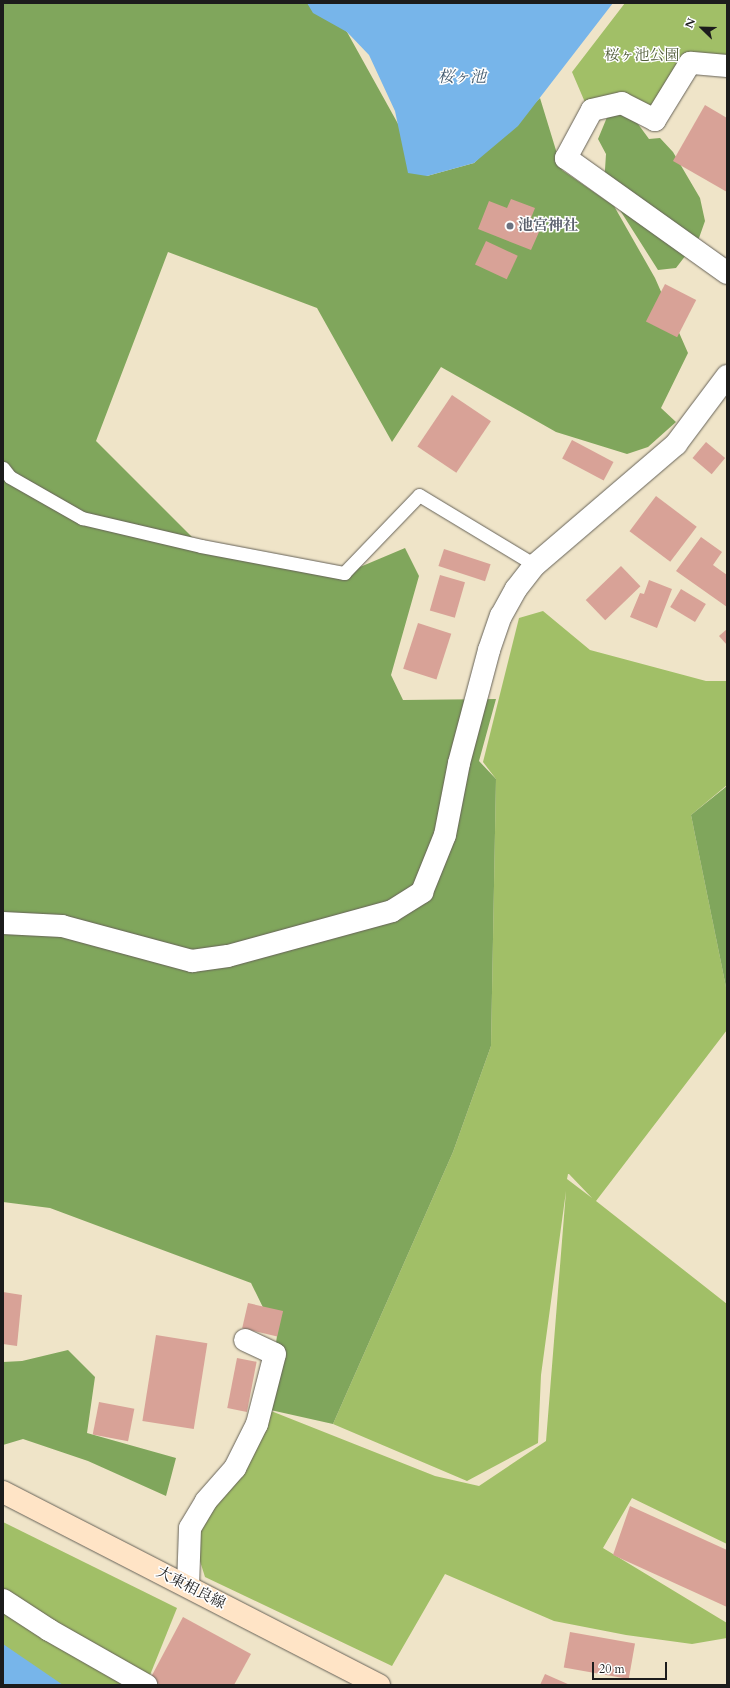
<!DOCTYPE html>
<meta charset="utf-8">
<style>
body{margin:0}
#map{position:relative;width:730px;height:1688px;overflow:hidden;background:#efe4c8;font-family:Cardo,"Noto Serif JP",serif}
div>[style]{position:absolute}
[style*='--x']{left:calc(var(--x)*1px);top:calc(var(--y)*1px);width:calc(var(--w)*1px);rotate:calc(var(--a)*1deg)}
.green>*{inset:0;background:#a1bf67}
.forest>*{inset:0;background:#80a65c}
.water>*{inset:0;background:#77b5ea}
.building>*{inset:0;background:#d8a297;transform-origin:0 0}
.roads{filter:drop-shadow(0 0 1px #666258) drop-shadow(0 0 1px #666258)}
.lane>*{height:13px;margin:-6.5px;padding:0 6.5px;transform-origin:6.5px;border-radius:6.5px;background:#fff}
.street>*{height:22px;margin:-11px;padding:0 11px;transform-origin:11px;border-radius:11px;background:#fff}
.secondary>*{height:22px;margin:-11px;padding:0 11px;transform-origin:11px;border-radius:11px;background:#ffe4c6}
.dots>*{width:11px;height:11px;translate:-50% -50%;box-sizing:border-box;border:2px solid #fff;border-radius:50%}
span{translate:-50% -50%;white-space:nowrap;text-align:center;line-height:1.15;-webkit-text-stroke:3px #fff;paint-order:stroke}
.park-label{font-size:15px;color:#515d3a}
.worship-label{font-size:15px;color:#5b616d;font-weight:700}
.left{translate:0 -50%;text-align:left}
.street-label{font-size:15px;color:#1c1c1c}
.water-label{font-size:16px;color:#40596e;font-style:italic}
.frame{position:absolute;inset:0;border:4px solid #1c1c1c;pointer-events:none}
.north{position:absolute;left:682px;top:8px;width:40px;height:40px;-webkit-text-stroke:3px #fff;paint-order:stroke;rotate:293deg;font-size:11px;font-weight:700;line-height:16px;text-align:center;color:#1c1c1c}
.north::after{content:'';display:block;margin:auto;width:14px;height:18px;background:#1c1c1c;clip-path:polygon(50% 0,100% 100%,50% 72%,0 100%)}
.scale{position:absolute;left:592px;top:1662px;width:75px;height:18px;box-sizing:border-box;border:2px solid #1c1c1c;border-top:0;padding-left:5px;font-size:12px;line-height:14px;white-space:nowrap;color:#1c1c1c;-webkit-text-stroke:3px #fff;paint-order:stroke}
</style>
<div id="map">
<div class="green">
<i style="clip-path:polygon(625px 3px,727px 3px,727px 66px,690px 63px,657px 117px,587px 107px,572px 72px)"></i>
<i style="clip-path:polygon(evenodd,543px 611px,590px 650px,706px 681px,727px 681px,727px 785px,691px 815px,727px 992px,727px 1030px,596px 1201px,727px 1304px,727px 1544px,632px 1498px,603px 1548px,727px 1623px,727px 1638px,692px 1644px,626px 1635px,554px 1621px,445px 1574px,392px 1666px,205px 1577px,193px 1539px,266px 1409px,435px 1476px,479px 1486px,546px 1441px,566px 1191px,541px 1375px,538px 1443px,467px 1481px,333px 1424px,453px 1152px,491px 1046px,496px 779px,483px 762px,519px 618px,543px 611px,568px 1174px,569px 1174px,592px 1198px,567px 1179px,568px 1174px)"></i>
<i style="clip-path:polygon(3px 1522px,177px 1608px,146px 1685px,3px 1685px)"></i>
</div>
<div class="forest">
<i style="clip-path:polygon(3px 3px,313px 3px,347px 32px,427px 176px,474px 163px,540px 98px,562px 170px,614px 206px,655px 278px,688px 353px,661px 408px,676px 422px,648px 447px,627px 454px,556px 432px,441px 367px,392px 442px,317px 308px,168px 252px,96px 441px,201px 546px,341px 575px,405px 548px,419px 576px,391px 675px,403px 700px,496px 699px,479px 761px,496px 779px,491px 1046px,453px 1152px,333px 1424px,266px 1409px,277px 1336px,251px 1283px,50px 1208px,3px 1202px)"></i>
<i style="clip-path:polygon(610px 110px,630px 113px,649px 139px,660px 138px,673px 152px,700px 198px,705px 221px,699px 238px,676px 268px,658px 270px,604px 185px,606px 154px,598px 139px)"></i>
<i style="clip-path:polygon(727px 786px,727px 992px,691px 815px)"></i>
<i style="clip-path:polygon(68px 1350px,95px 1377px,87px 1433px,176px 1458px,166px 1496px,88px 1461px,23px 1439px,3px 1445px,3px 1362px,22px 1361px)"></i>
</div>
<div class="water">
<i style="clip-path:polygon(307px 3px,613px 3px,518px 126px,474px 163px,427px 176px,408px 173px,395px 111px,369px 55px,347px 32px,313px 13px)"></i>
<i style="clip-path:polygon(3px 1644px,63px 1685px,3px 1685px)"></i>
</div>
<div class="building">
<i style="clip-path:polygon(705px 105px,727px 118px,727px 192px,673px 161px)"></i>
<i style="clip-path:polygon(511px 199px,535px 208px,531px 218px,543px 223px,531px 250px,478px 229px,489px 201px,507px 208px)"></i>
<i style="left:486px;top:241px;width:35px;height:26px;rotate:25deg"></i>
<i style="left:665px;top:284px;width:35px;height:42px;rotate:27deg"></i>
<i style="left:452px;top:395px;width:47px;height:62px;rotate:34deg"></i>
<i style="left:572px;top:440px;width:47px;height:21px;rotate:28deg"></i>
<i style="left:706px;top:442px;width:25px;height:21px;rotate:40deg"></i>
<i style="left:656px;top:496px;width:51px;height:44px;rotate:37deg"></i>
<i style="clip-path:polygon(701px 537px,722px 552px,713px 565px,727px 575px,727px 607px,676px 571px)"></i>
<i style="left:444px;top:549px;width:49px;height:18px;rotate:18deg"></i>
<i style="left:621px;top:566px;width:28px;height:49px;rotate:46deg"></i>
<i style="left:440px;top:575px;width:26px;height:37px;rotate:16deg"></i>
<i style="clip-path:polygon(649px 580px,672px 589px,657px 628px,630px 617px,640px 593px,644px 594px)"></i>
<i style="left:681px;top:589px;width:29px;height:21px;rotate:31deg"></i>
<i style="left:418px;top:623px;width:35px;height:48px;rotate:18deg"></i>
<i style="clip-path:polygon(727px 629px,727px 645px,719px 636px)"></i>
<i style="clip-path:polygon(3px 1292px,22px 1295px,17px 1346px,3px 1344px)"></i>
<i style="left:248px;top:1303px;width:36px;height:26px;rotate:13deg"></i>
<i style="left:156px;top:1335px;width:52px;height:87px;rotate:9deg"></i>
<i style="left:237px;top:1358px;width:20px;height:51px;rotate:11deg"></i>
<i style="left:99px;top:1402px;width:36px;height:33px;rotate:11deg"></i>
<i style="clip-path:polygon(630px 1506px,727px 1550px,727px 1607px,613px 1555px)"></i>
<i style="clip-path:polygon(183px 1617px,251px 1654px,234px 1685px,161px 1685px,150px 1679px)"></i>
<i style="left:570px;top:1632px;width:66px;height:36px;rotate:10deg"></i>
<i style="clip-path:polygon(545px 1674px,570px 1685px,540px 1685px)"></i>
</div>
<div class="roads">
<div class="lane">
<i style="--x:3;--y:468;--w:11;--a:52"></i>
<i style="--x:10;--y:477;--w:83;--a:29.7"></i>
<i style="--x:82;--y:518;--w:122;--a:13.2"></i>
<i style="--x:201;--y:546;--w:146;--a:10.7"></i>
<i style="--x:344;--y:573;--w:108;--a:-46.1"></i>
<i style="--x:419;--y:495;--w:135;--a:31.1"></i>
</div>
<div class="street">
<i style="--x:727;--y:66;--w:37;--a:-175"></i>
<i style="--x:690;--y:63;--w:67;--a:121.6"></i>
<i style="--x:655;--y:120;--w:37;--a:-153"></i>
<i style="--x:622;--y:103;--w:31;--a:167"></i>
<i style="--x:592;--y:110;--w:55;--a:118.4"></i>
<i style="--x:566;--y:158;--w:198;--a:35.5"></i>
<i style="--x:3;--y:923;--w:59;--a:2.9"></i>
<i style="--x:62;--y:926;--w:135;--a:15.1"></i>
<i style="--x:192;--y:961;--w:36;--a:-8"></i>
<i style="--x:228;--y:956;--w:170;--a:-15.3"></i>
<i style="--x:392;--y:911;--w:36;--a:-32"></i>
<i style="--x:422;--y:892;--w:61;--a:-68"></i>
<i style="--x:445;--y:835;--w:73;--a:-79"></i>
<i style="--x:459;--y:763;--w:117;--a:-75.1"></i>
<i style="--x:489;--y:650;--w:36;--a:-71"></i>
<i style="--x:501;--y:616;--w:31;--a:-61"></i>
<i style="--x:516;--y:589;--w:31;--a:-52"></i>
<i style="--x:535;--y:565;--w:186;--a:-40.6"></i>
<i style="--x:676;--y:444;--w:85;--a:-53.1"></i>
<i style="--x:188;--y:1586;--w:58;--a:-88"></i>
<i style="--x:190;--y:1528;--w:31;--a:-59"></i>
<i style="--x:206;--y:1501;--w:44;--a:-48.7"></i>
<i style="--x:235;--y:1468;--w:49;--a:-63.4"></i>
<i style="--x:257;--y:1424;--w:72;--a:-75.6"></i>
<i style="--x:275;--y:1354;--w:33;--a:-155"></i>
<i style="--x:3;--y:1600;--w:55;--a:33.1"></i>
<i style="--x:49;--y:1630;--w:112;--a:29.6"></i>
</div>
<div class="secondary">
<i style="--x:3;--y:1492;--w:423;--a:27.2"></i>
</div>
</div>
<div class="dots">
<i style="left:510px;top:226px;background:#6b7280"></i>
</div>
<div class="park-label">
<span style="left:642px;top:56px">桜ヶ池公園</span>
</div>
<div class="worship-label">
<span class="left" style="left:518px;top:226px">池宮神社</span>
</div>
<div class="street-label">
<span style="left:191px;top:1588px;rotate:27deg">大東相良線</span>
</div>
<div class="water-label">
<span style="left:462px;top:77px">桜ヶ池</span>
</div>
<div class="frame"></div>
<div class="north">N</div>
<div class="scale">20 m</div>
</div>
